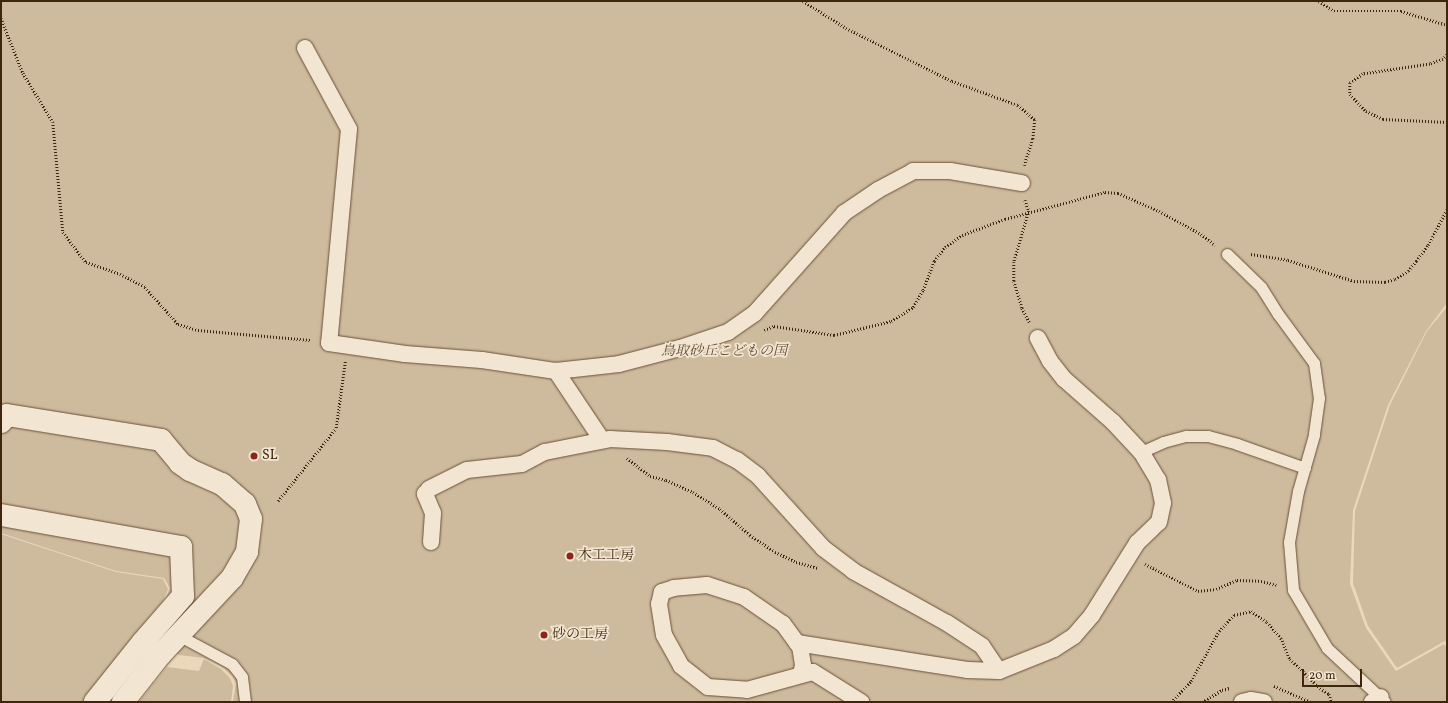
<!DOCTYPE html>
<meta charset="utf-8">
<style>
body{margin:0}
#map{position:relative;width:1448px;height:703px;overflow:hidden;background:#ebd8bb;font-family:Vollkorn,"Noto Serif JP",serif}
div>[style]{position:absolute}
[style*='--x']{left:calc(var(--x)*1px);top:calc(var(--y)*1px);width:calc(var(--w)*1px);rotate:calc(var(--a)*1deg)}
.green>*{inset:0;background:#ceba9d}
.path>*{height:2.5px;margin-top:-1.25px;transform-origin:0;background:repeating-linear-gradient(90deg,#3f250d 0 1px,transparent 0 3px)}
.roads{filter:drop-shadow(0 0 1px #6a5238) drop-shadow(0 0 1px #6a5238)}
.service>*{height:11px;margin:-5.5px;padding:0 5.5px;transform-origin:5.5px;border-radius:5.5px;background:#f2e6d3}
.pedestrian>*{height:16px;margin:-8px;padding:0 8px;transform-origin:8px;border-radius:8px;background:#f2e6d3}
.tertiary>*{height:22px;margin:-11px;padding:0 11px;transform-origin:11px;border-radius:11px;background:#f2e6d3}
.dots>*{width:11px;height:11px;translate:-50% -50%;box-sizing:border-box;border:2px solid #f2e6d3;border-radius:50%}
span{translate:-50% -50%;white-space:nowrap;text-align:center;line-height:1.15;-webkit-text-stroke:3.5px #f2e6d3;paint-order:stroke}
.park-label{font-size:14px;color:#634a31;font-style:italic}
.poi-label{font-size:14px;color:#3f250d}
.left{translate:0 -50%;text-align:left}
.frame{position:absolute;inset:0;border:2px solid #3f250d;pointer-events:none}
.scale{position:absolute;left:1302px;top:669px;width:60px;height:18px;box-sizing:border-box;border:2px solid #3f250d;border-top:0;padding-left:5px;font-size:12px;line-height:14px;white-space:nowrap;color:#3f250d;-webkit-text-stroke:3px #f2e6d3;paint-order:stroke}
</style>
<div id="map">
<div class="green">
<i style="clip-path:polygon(1px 1px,1447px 1px,1447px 303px,1426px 331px,1388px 405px,1353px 510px,1350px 584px,1366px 628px,1396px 671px,1444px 644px,1447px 648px,1447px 702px,233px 702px,236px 683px,232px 676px,222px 667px,204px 658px,179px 655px,147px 630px,160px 611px,170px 588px,164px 578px,116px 571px,1px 533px)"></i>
<i style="clip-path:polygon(1447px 307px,1447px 644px,1445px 641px,1397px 668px,1368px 626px,1353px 583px,1355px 511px,1390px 405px,1427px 331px)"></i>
<i style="clip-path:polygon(1px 534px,116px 572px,163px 579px,168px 589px,163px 602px,152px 620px,85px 702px,1px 702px)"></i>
<i style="clip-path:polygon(204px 659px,221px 669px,230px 678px,233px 686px,231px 702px,139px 702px,167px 667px,199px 671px)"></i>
</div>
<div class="path">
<i style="--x:803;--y:1;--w:51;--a:32.1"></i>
<i style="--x:846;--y:28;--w:119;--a:26.6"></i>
<i style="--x:952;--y:81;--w:70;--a:20"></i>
<i style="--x:1018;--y:105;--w:23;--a:41"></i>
<i style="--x:1035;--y:120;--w:19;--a:96"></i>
<i style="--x:1033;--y:139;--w:28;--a:108"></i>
<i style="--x:1319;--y:1;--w:18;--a:34"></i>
<i style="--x:1334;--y:11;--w:67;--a:0"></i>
<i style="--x:1401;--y:11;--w:48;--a:16.9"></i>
<i style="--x:1;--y:18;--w:59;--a:68.2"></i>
<i style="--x:23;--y:73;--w:57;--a:58.5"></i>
<i style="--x:53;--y:122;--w:110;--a:84.8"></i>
<i style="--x:63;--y:232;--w:38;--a:53"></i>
<i style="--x:86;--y:262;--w:36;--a:19"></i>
<i style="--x:120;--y:274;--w:28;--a:27"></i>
<i style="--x:145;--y:287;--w:50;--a:48.3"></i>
<i style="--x:178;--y:324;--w:21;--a:17"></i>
<i style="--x:198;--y:330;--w:113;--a:5.1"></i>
<i style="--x:1447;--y:55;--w:6;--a:135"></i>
<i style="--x:1443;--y:59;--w:14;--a:159"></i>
<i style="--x:1430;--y:64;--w:68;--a:171.5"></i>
<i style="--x:1363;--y:74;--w:16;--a:145"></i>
<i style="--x:1350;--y:83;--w:11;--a:90"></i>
<i style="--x:1350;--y:94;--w:23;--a:47"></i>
<i style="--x:1366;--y:111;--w:19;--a:25"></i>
<i style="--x:1383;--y:119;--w:64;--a:2.7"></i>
<i style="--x:1025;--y:200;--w:12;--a:70"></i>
<i style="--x:1029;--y:211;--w:53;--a:106.4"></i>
<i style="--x:1014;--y:262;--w:19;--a:90"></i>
<i style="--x:1014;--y:281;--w:28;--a:73"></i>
<i style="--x:1022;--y:308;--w:17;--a:62"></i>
<i style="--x:1251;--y:254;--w:37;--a:9"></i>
<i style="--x:1288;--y:260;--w:69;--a:17.7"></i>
<i style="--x:1354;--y:281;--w:31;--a:2"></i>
<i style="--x:1385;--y:282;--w:10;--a:-17"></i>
<i style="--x:1395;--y:279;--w:15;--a:-32"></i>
<i style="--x:1408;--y:271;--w:13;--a:-51"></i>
<i style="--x:1416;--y:261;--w:20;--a:-53"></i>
<i style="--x:1428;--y:245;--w:40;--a:-62"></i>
<i style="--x:764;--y:330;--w:11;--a:-22"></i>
<i style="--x:774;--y:326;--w:61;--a:8.5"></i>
<i style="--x:834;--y:335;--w:59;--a:-13.8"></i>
<i style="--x:891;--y:321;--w:26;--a:-32"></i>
<i style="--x:913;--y:307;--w:20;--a:-60"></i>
<i style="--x:923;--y:290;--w:31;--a:-69"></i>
<i style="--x:934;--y:261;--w:18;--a:-52"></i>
<i style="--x:945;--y:247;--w:21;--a:-35"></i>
<i style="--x:962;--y:235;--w:46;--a:-20.4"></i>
<i style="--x:1005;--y:219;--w:104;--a:-15.1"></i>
<i style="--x:1105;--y:192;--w:13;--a:4"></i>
<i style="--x:1118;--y:193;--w:45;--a:23.7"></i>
<i style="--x:1159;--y:211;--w:48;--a:28.7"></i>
<i style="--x:1201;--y:234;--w:18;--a:38"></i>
<i style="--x:627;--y:458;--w:29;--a:38"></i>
<i style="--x:650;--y:476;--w:16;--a:14"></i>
<i style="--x:666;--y:480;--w:30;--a:24"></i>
<i style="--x:693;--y:492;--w:32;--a:32"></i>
<i style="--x:720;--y:509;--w:40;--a:41"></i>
<i style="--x:750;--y:535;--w:30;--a:34"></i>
<i style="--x:775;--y:552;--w:23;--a:25"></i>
<i style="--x:796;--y:562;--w:23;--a:15"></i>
<i style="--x:278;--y:501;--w:93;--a:-51.5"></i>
<i style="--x:336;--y:428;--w:67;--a:-82.2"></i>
<i style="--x:1145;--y:564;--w:59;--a:27"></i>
<i style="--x:1198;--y:591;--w:18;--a:-6"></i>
<i style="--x:1216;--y:589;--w:23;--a:-23"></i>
<i style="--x:1237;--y:580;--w:24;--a:2"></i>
<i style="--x:1261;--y:581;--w:16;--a:14"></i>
<i style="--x:1274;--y:686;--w:40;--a:23.4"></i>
<i style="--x:1171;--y:702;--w:29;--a:-46"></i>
<i style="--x:1191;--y:681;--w:57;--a:-60.8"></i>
<i style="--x:1219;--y:631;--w:22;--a:-47"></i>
<i style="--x:1234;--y:615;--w:17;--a:-13"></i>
<i style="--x:1251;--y:611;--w:19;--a:35"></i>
<i style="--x:1267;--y:622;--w:21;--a:49"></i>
<i style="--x:1281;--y:638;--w:23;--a:67"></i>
<i style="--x:1290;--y:659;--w:42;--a:44"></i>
<i style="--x:1320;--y:688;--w:11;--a:34"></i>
<i style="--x:1329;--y:694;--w:9;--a:69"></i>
<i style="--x:1202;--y:702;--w:23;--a:-31"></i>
<i style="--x:1222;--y:690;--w:8;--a:-14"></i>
</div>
<div class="roads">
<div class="service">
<i style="--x:1227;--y:254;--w:47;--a:44.1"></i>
<i style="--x:1261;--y:287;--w:32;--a:58"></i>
<i style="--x:1278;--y:314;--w:61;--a:53.7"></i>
<i style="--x:1314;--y:363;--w:35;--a:82"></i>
<i style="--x:1319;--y:398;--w:37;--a:98"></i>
<i style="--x:1314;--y:435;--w:58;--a:105.9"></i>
<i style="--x:1298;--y:491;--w:52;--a:100"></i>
<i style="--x:1289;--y:542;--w:48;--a:85.2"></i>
<i style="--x:1293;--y:590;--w:67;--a:59.6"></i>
<i style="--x:1327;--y:648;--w:79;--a:43"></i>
<i style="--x:1141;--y:452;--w:24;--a:-24"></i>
<i style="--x:1163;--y:442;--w:24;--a:-15"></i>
<i style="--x:1186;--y:436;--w:22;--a:0"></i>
<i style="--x:1208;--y:436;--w:30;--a:15"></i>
<i style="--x:1237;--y:444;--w:72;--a:19.4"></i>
<i style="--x:178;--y:635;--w:61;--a:28.2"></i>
<i style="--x:232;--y:664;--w:16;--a:52"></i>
<i style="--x:242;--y:677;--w:25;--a:83"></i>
</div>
<div class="pedestrian">
<i style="--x:305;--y:48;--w:92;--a:61.5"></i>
<i style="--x:349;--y:129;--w:215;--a:95.3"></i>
<i style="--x:329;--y:343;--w:77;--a:8.2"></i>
<i style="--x:405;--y:354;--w:77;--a:4.5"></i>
<i style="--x:482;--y:360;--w:75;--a:8.5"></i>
<i style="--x:556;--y:371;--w:63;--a:-6.3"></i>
<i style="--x:619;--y:364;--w:63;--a:-14.7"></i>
<i style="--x:680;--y:348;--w:51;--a:-18.4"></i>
<i style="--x:728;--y:332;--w:33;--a:-35"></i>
<i style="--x:755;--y:313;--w:134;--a:-48.3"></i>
<i style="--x:844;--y:213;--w:41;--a:-34.1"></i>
<i style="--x:878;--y:190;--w:40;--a:-28"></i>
<i style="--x:913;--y:171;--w:37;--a:0"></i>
<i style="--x:950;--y:171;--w:73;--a:9.5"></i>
<i style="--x:556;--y:371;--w:83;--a:56.3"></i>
<i style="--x:431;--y:542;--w:29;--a:-86"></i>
<i style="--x:433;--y:513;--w:21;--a:-113"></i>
<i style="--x:425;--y:494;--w:6;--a:-51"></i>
<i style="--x:429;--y:489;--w:42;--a:-26.6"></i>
<i style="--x:467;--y:470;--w:55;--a:-6.2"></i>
<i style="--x:522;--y:464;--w:26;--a:-28"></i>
<i style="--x:545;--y:452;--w:66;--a:-11.3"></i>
<i style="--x:610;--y:439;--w:57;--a:3"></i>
<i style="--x:667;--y:442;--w:46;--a:7.4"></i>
<i style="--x:713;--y:448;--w:27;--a:27"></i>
<i style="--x:737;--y:460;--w:26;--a:37"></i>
<i style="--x:758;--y:476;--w:97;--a:47.9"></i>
<i style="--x:823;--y:548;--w:38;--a:37"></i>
<i style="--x:853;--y:571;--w:107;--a:29"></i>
<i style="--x:947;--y:623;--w:42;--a:33.3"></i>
<i style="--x:982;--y:646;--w:30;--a:56"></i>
<i style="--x:797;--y:643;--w:172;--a:9"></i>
<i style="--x:967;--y:670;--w:32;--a:2"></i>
<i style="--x:999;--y:671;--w:59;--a:-21.8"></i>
<i style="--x:1054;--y:649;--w:24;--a:-33"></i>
<i style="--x:1074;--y:636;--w:28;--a:-49"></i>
<i style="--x:1092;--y:615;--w:85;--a:-58"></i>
<i style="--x:1137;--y:543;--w:30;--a:-44"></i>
<i style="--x:1159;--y:522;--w:19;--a:-78"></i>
<i style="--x:1163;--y:503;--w:24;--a:-102"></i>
<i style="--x:1158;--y:480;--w:33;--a:-121"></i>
<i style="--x:1141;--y:452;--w:41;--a:-133"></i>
<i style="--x:1113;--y:422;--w:65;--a:-138.7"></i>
<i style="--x:1064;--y:379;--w:23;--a:-128"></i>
<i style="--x:1050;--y:361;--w:26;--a:-118"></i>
<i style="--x:801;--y:674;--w:9;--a:-77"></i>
<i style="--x:803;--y:665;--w:18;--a:-99"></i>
<i style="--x:800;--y:647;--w:5;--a:-127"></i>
<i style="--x:797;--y:643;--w:24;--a:-126"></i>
<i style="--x:783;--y:624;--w:47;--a:-145.3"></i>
<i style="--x:744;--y:597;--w:39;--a:-162"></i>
<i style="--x:707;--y:585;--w:33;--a:175"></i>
<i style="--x:674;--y:588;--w:13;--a:162"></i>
<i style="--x:662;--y:592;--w:12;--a:104"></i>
<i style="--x:659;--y:604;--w:31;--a:81"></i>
<i style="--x:664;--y:635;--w:35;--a:61"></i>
<i style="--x:681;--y:666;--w:34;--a:38"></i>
<i style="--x:708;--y:687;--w:39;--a:4"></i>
<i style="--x:747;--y:690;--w:68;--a:-15.3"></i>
<i style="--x:813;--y:672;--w:57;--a:32"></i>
<i style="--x:1242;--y:702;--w:9;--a:-13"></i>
<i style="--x:1251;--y:700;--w:13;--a:9"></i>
<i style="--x:1372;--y:702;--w:10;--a:-29"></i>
</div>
<div class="tertiary">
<i style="--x:1;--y:422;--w:9;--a:-49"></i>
<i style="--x:7;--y:415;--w:156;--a:9.2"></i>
<i style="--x:161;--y:440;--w:30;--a:50"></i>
<i style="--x:180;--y:463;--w:12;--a:35"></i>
<i style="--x:190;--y:470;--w:35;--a:24"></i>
<i style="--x:222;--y:484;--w:30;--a:41"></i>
<i style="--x:245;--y:504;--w:16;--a:68"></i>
<i style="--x:251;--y:519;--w:33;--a:97"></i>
<i style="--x:247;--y:552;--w:30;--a:120"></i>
<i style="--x:232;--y:578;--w:105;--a:133.1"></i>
<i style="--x:160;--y:655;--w:60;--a:128.2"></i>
<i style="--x:1;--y:515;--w:183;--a:10.1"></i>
<i style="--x:181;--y:547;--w:49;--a:87.7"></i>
<i style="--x:183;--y:596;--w:61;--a:131"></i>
<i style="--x:143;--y:642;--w:77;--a:128.7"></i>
</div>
</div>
<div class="dots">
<i style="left:254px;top:456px;background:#8f2418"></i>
<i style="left:570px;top:556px;background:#8f2418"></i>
<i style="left:544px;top:635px;background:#8f2418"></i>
</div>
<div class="park-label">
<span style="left:724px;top:352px">鳥取砂丘こどもの国</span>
</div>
<div class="poi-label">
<span class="left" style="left:262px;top:456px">SL</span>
<span class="left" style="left:578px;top:556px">木工工房</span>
<span class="left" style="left:552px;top:635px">砂の工房</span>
</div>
<div class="frame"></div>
<div class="scale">20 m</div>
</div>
